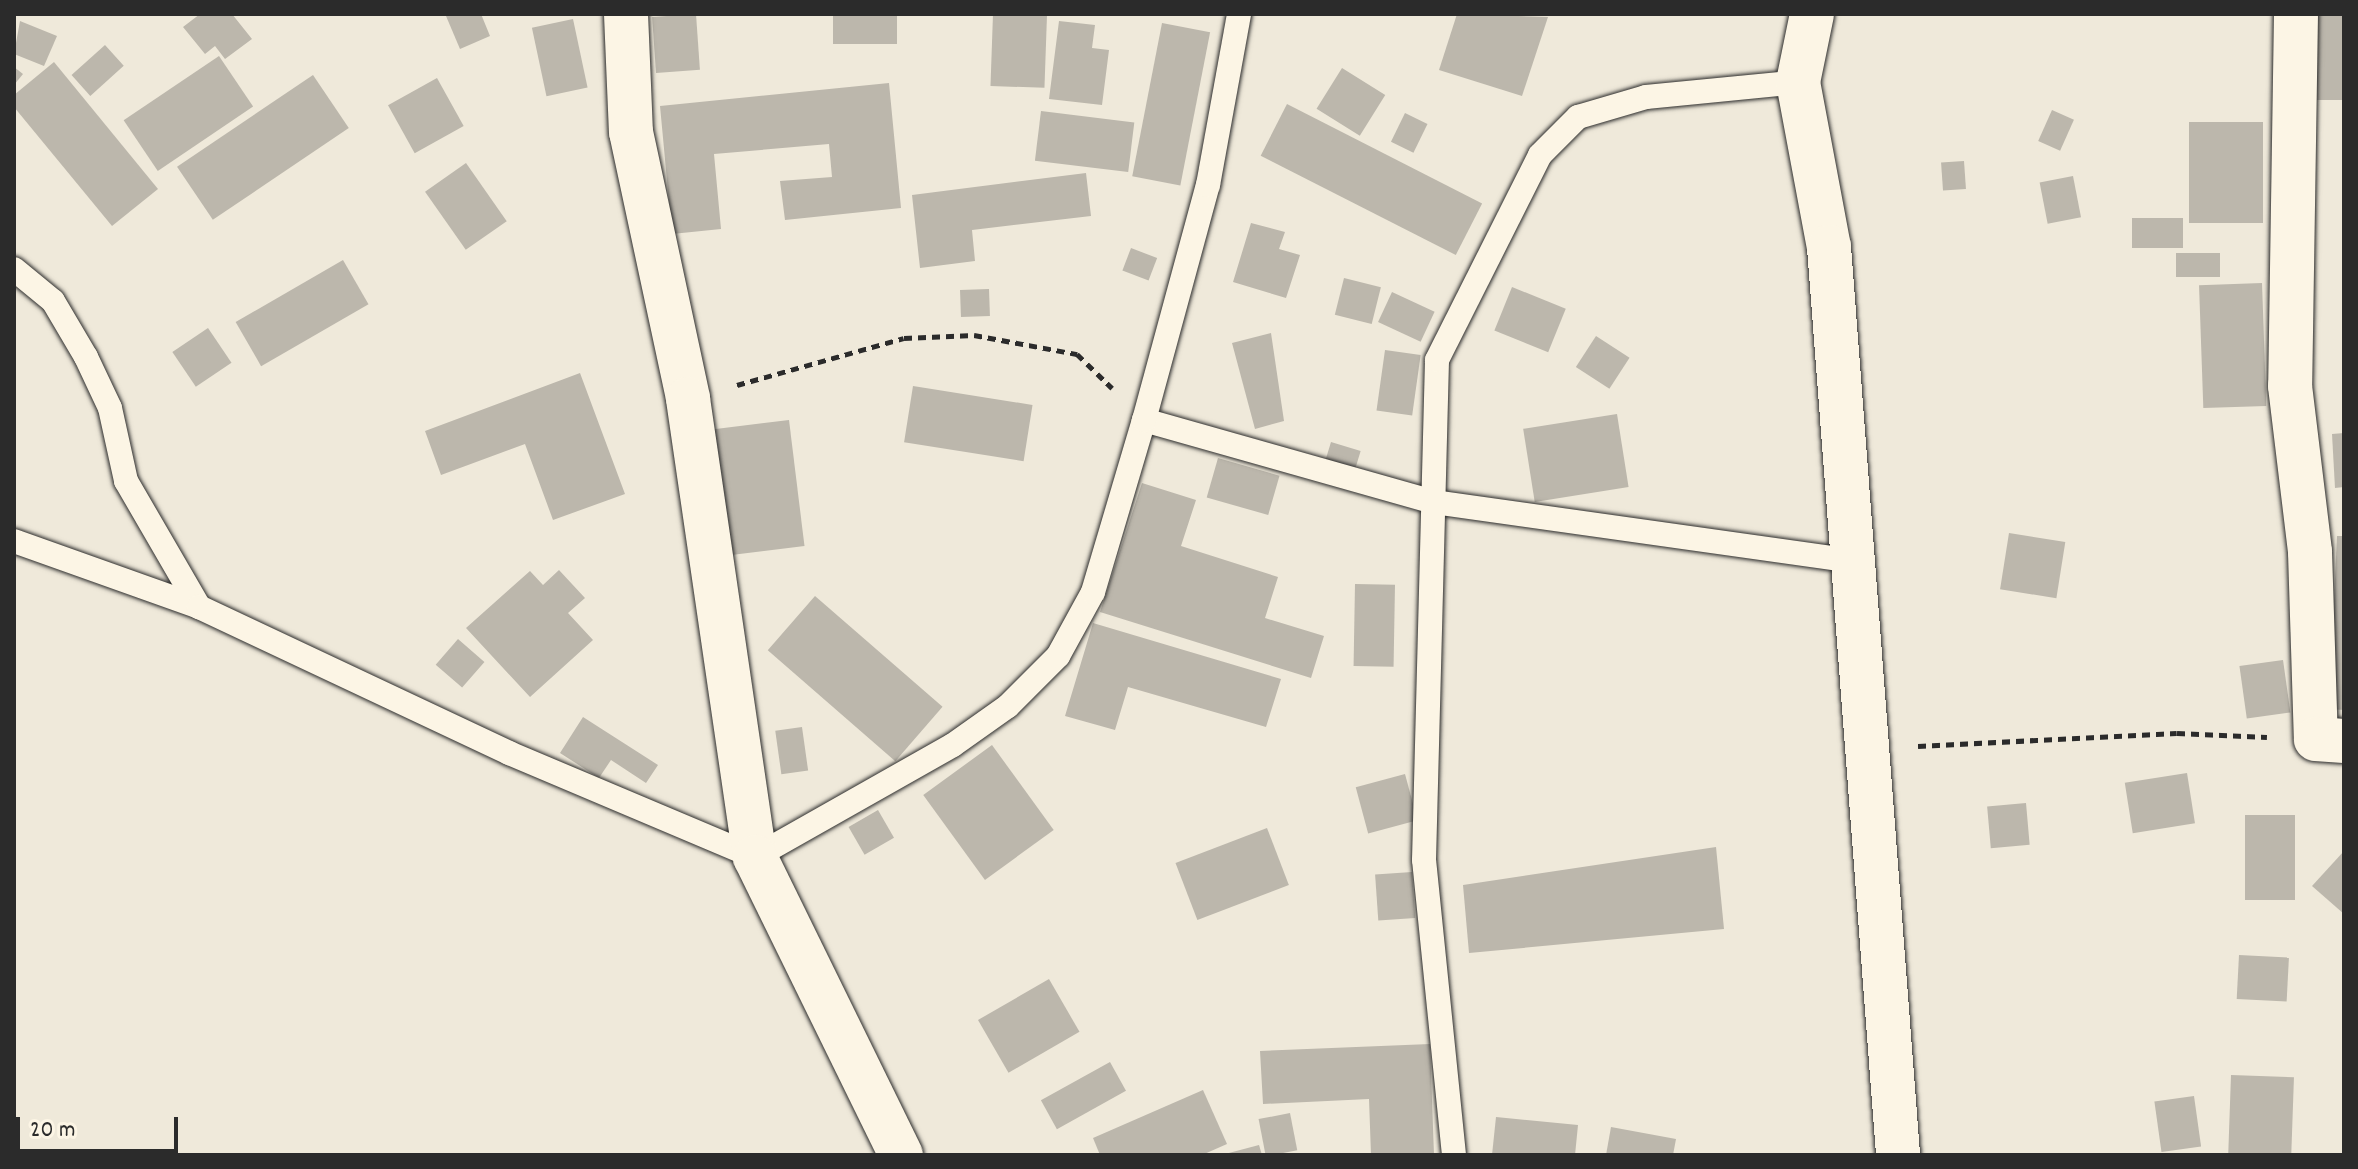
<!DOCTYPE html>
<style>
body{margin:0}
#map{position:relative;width:2358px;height:1169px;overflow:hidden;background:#efe9da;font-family:Dekko,sans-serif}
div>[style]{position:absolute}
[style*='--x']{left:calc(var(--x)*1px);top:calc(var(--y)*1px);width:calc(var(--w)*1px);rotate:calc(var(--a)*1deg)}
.building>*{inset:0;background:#bcb7ac;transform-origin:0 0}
.path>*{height:5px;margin-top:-2.5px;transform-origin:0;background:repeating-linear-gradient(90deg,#2b2b2b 0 8px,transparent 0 14px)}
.roads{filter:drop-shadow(0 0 2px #2b2b2b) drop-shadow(0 0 2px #2b2b2b)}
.lane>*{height:24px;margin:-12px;padding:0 12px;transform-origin:12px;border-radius:12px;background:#fcf5e5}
.street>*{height:44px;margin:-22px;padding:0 22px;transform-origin:22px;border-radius:22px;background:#fcf5e5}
span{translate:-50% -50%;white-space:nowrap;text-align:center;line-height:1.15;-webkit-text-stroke:7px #fcf5e5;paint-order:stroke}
.frame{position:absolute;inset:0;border:16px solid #2b2b2b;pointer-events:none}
.scale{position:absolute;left:16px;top:1117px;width:162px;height:36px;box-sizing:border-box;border:4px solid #2b2b2b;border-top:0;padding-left:10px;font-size:24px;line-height:28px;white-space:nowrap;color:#2b2b2b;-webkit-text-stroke:6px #fcf5e5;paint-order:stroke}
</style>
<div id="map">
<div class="building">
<i style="clip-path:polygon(200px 14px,232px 14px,252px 39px,225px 59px,215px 46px,205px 54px,183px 27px)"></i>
<i style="clip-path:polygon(481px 14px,490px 36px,460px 49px,446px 16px)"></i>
<i style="left:696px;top:14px;width:56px;height:44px;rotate:86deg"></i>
<i style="left:833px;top:14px;width:64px;height:30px"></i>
<i style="left:993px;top:14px;width:54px;height:72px;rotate:2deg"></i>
<i style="clip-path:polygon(1457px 14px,1548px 17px,1522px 96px,1439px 70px)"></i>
<i style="left:2317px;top:14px;width:27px;height:86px"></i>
<i style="left:573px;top:19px;width:70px;height:42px;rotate:78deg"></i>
<i style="clip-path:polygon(20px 21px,57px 36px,44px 66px,14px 54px)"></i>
<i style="clip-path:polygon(1059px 21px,1095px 25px,1092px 48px,1109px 50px,1102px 105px,1049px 99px)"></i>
<i style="left:1162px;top:23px;width:49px;height:156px;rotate:11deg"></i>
<i style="left:105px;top:45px;width:28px;height:45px;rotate:48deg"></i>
<i style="left:219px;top:56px;width:61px;height:115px;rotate:56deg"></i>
<i style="clip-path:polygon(54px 62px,158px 189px,112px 226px,14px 107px,14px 95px)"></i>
<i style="clip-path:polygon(14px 67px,23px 74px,14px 85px)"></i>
<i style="left:1342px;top:68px;width:51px;height:48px;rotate:32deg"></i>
<i style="left:313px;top:75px;width:64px;height:164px;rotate:56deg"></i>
<i style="left:437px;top:78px;width:55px;height:56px;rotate:61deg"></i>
<i style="clip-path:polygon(889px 83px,901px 208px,785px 220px,780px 181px,832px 177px,829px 144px,714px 154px,721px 229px,672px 234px,660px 106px)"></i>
<i style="left:1287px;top:104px;width:219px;height:58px;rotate:27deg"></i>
<i style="left:2052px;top:110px;width:24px;height:34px;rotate:24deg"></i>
<i style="left:1041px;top:111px;width:94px;height:50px;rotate:7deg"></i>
<i style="left:1405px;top:113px;width:25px;height:32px;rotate:26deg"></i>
<i style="left:2263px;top:122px;width:101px;height:74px;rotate:90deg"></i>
<i style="left:1964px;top:161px;width:28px;height:23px;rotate:86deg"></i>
<i style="left:466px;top:163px;width:71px;height:50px;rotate:55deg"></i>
<i style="clip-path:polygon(1086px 173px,1091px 216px,972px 230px,975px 261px,920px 268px,912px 195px)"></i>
<i style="left:2073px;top:176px;width:42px;height:34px;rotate:79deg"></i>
<i style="left:2183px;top:218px;width:30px;height:51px;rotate:90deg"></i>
<i style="clip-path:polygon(1251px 223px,1285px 232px,1279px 249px,1300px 255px,1286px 298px,1233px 282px)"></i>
<i style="left:1131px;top:248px;width:28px;height:24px;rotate:21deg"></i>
<i style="left:2220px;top:253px;width:24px;height:44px;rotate:90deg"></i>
<i style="left:343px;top:260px;width:51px;height:124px;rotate:60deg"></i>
<i style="left:1344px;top:278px;width:38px;height:38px;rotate:14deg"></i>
<i style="left:2262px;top:283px;width:123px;height:63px;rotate:88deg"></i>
<i style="left:1512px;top:287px;width:58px;height:47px;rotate:22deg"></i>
<i style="left:989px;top:289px;width:27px;height:29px;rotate:88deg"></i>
<i style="left:1392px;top:292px;width:47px;height:33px;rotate:25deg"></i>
<i style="left:208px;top:328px;width:42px;height:43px;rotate:56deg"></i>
<i style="clip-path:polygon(1271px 333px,1284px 421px,1255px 429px,1232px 343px)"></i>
<i style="left:1596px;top:336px;width:40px;height:37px;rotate:33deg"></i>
<i style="left:1385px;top:350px;width:36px;height:61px;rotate:8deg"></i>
<i style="clip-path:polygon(580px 373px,625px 494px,553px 520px,525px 444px,441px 475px,425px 431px)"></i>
<i style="left:913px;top:386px;width:121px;height:57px;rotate:9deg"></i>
<i style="left:1617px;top:414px;width:74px;height:95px;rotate:81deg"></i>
<i style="left:789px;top:420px;width:127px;height:90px;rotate:83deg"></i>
<i style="clip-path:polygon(2344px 433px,2344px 487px,2335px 488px,2332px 434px)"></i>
<i style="left:1331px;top:442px;width:31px;height:20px;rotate:17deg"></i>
<i style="left:1218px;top:458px;width:64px;height:41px;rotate:16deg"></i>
<i style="clip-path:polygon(1142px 483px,1196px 500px,1181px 546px,1278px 577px,1265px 618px,1324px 636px,1311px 678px,1100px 612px)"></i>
<i style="left:2009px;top:533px;width:57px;height:57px;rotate:9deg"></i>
<i style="clip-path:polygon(2337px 536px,2344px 536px,2344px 710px,2329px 709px)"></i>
<i style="clip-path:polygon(559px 570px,585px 598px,568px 613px,593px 640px,530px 697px,466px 628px,530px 571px,543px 585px)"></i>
<i style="left:1355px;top:584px;width:40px;height:82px;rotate:1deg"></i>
<i style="left:815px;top:596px;width:169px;height:72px;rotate:41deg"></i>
<i style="clip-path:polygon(1093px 623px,1281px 679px,1266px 727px,1128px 687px,1115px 730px,1065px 716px)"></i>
<i style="left:458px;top:639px;width:35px;height:34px;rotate:41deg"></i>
<i style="left:2283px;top:660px;width:53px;height:44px;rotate:82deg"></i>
<i style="clip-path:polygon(583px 717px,658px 765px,646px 783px,611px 760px,599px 778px,560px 753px)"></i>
<i style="left:802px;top:727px;width:44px;height:27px;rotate:82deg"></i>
<i style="left:992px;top:745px;width:105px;height:85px;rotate:54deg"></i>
<i style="left:2187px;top:773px;width:51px;height:63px;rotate:81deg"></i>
<i style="left:1405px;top:774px;width:48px;height:51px;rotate:75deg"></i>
<i style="left:2026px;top:803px;width:42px;height:39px;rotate:85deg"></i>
<i style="left:878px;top:810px;width:32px;height:34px;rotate:60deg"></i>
<i style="left:2245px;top:815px;width:50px;height:85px"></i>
<i style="left:1267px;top:828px;width:61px;height:98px;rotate:69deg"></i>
<i style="clip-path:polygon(1716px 847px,1724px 929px,1469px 953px,1463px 885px)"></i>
<i style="clip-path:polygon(2344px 851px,2344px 914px,2312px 886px)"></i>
<i style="left:1412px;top:872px;width:46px;height:37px;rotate:86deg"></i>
<i style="left:2239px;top:955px;width:50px;height:44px;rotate:3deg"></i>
<i style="left:1049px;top:979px;width:61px;height:82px;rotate:60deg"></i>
<i style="clip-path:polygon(1430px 1044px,1434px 1155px,1371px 1155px,1369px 1099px,1263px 1104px,1260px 1051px)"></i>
<i style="left:1110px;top:1062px;width:33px;height:79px;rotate:61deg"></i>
<i style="left:2231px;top:1075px;width:63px;height:80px;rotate:2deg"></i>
<i style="clip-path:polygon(1203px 1090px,1227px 1144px,1202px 1155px,1100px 1155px,1093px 1138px)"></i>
<i style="left:2194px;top:1096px;width:51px;height:40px;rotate:82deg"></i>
<i style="left:1290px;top:1113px;width:38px;height:32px;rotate:79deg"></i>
<i style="clip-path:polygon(1496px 1117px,1578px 1125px,1575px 1155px,1492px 1155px)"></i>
<i style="clip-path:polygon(1611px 1127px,1676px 1139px,1673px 1155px,1606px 1155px)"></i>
<i style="clip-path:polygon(1259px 1145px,1262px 1155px,1225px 1155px,1225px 1154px)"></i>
</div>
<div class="path">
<i style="--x:737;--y:385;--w:173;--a:-15.7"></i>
<i style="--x:904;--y:338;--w:70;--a:-2.5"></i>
<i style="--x:974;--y:335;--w:105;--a:10.5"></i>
<i style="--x:1077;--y:354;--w:49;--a:44.2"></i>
<i style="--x:1918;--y:746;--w:259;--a:-2.9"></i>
<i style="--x:2177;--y:733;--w:90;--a:2.5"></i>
</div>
<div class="roads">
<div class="lane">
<i style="--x:14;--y:269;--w:50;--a:39.4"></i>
<i style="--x:53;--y:301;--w:65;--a:59.5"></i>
<i style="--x:86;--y:357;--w:56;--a:64.8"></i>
<i style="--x:110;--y:408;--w:75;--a:77.6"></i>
<i style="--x:126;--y:481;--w:146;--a:59.9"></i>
<i style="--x:1144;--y:420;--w:301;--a:15.8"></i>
<i style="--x:1434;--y:502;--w:423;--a:8"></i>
<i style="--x:14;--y:541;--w:196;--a:19.6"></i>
<i style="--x:199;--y:607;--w:343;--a:25.2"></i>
<i style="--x:509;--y:753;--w:267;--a:22.9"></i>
<i style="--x:755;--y:857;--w:227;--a:-29.5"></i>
<i style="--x:953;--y:745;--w:67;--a:-35.3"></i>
<i style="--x:1008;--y:706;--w:71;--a:-45"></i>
<i style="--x:1058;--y:656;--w:73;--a:-61.3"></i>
<i style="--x:1093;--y:592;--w:179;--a:-73.5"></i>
<i style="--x:1144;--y:420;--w:244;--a:-74.8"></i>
<i style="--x:1208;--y:185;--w:174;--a:-79.7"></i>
<i style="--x:1454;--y:1155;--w:297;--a:-95.8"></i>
<i style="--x:1424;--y:860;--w:500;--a:-88.51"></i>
<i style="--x:1437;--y:360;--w:229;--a:-63.3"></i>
<i style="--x:1540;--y:155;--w:54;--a:-45"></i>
<i style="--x:1578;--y:117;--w:71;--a:-16.4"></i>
<i style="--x:1646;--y:97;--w:153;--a:-5.6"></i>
</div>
<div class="street">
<i style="--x:626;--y:14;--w:118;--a:87.6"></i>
<i style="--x:631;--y:132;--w:273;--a:77.9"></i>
<i style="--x:688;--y:399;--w:463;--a:81.7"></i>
<i style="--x:755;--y:857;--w:332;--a:63.9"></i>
<i style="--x:1812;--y:14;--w:69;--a:101.6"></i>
<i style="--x:1798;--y:82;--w:168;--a:79.4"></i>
<i style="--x:1829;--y:247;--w:911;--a:85.65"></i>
<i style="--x:2296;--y:14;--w:372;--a:90.9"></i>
<i style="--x:2290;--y:386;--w:167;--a:83.1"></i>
<i style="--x:2310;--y:552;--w:187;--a:88.2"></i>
<i style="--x:2316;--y:739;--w:28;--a:4"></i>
</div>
</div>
<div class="frame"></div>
<div class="scale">20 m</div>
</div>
